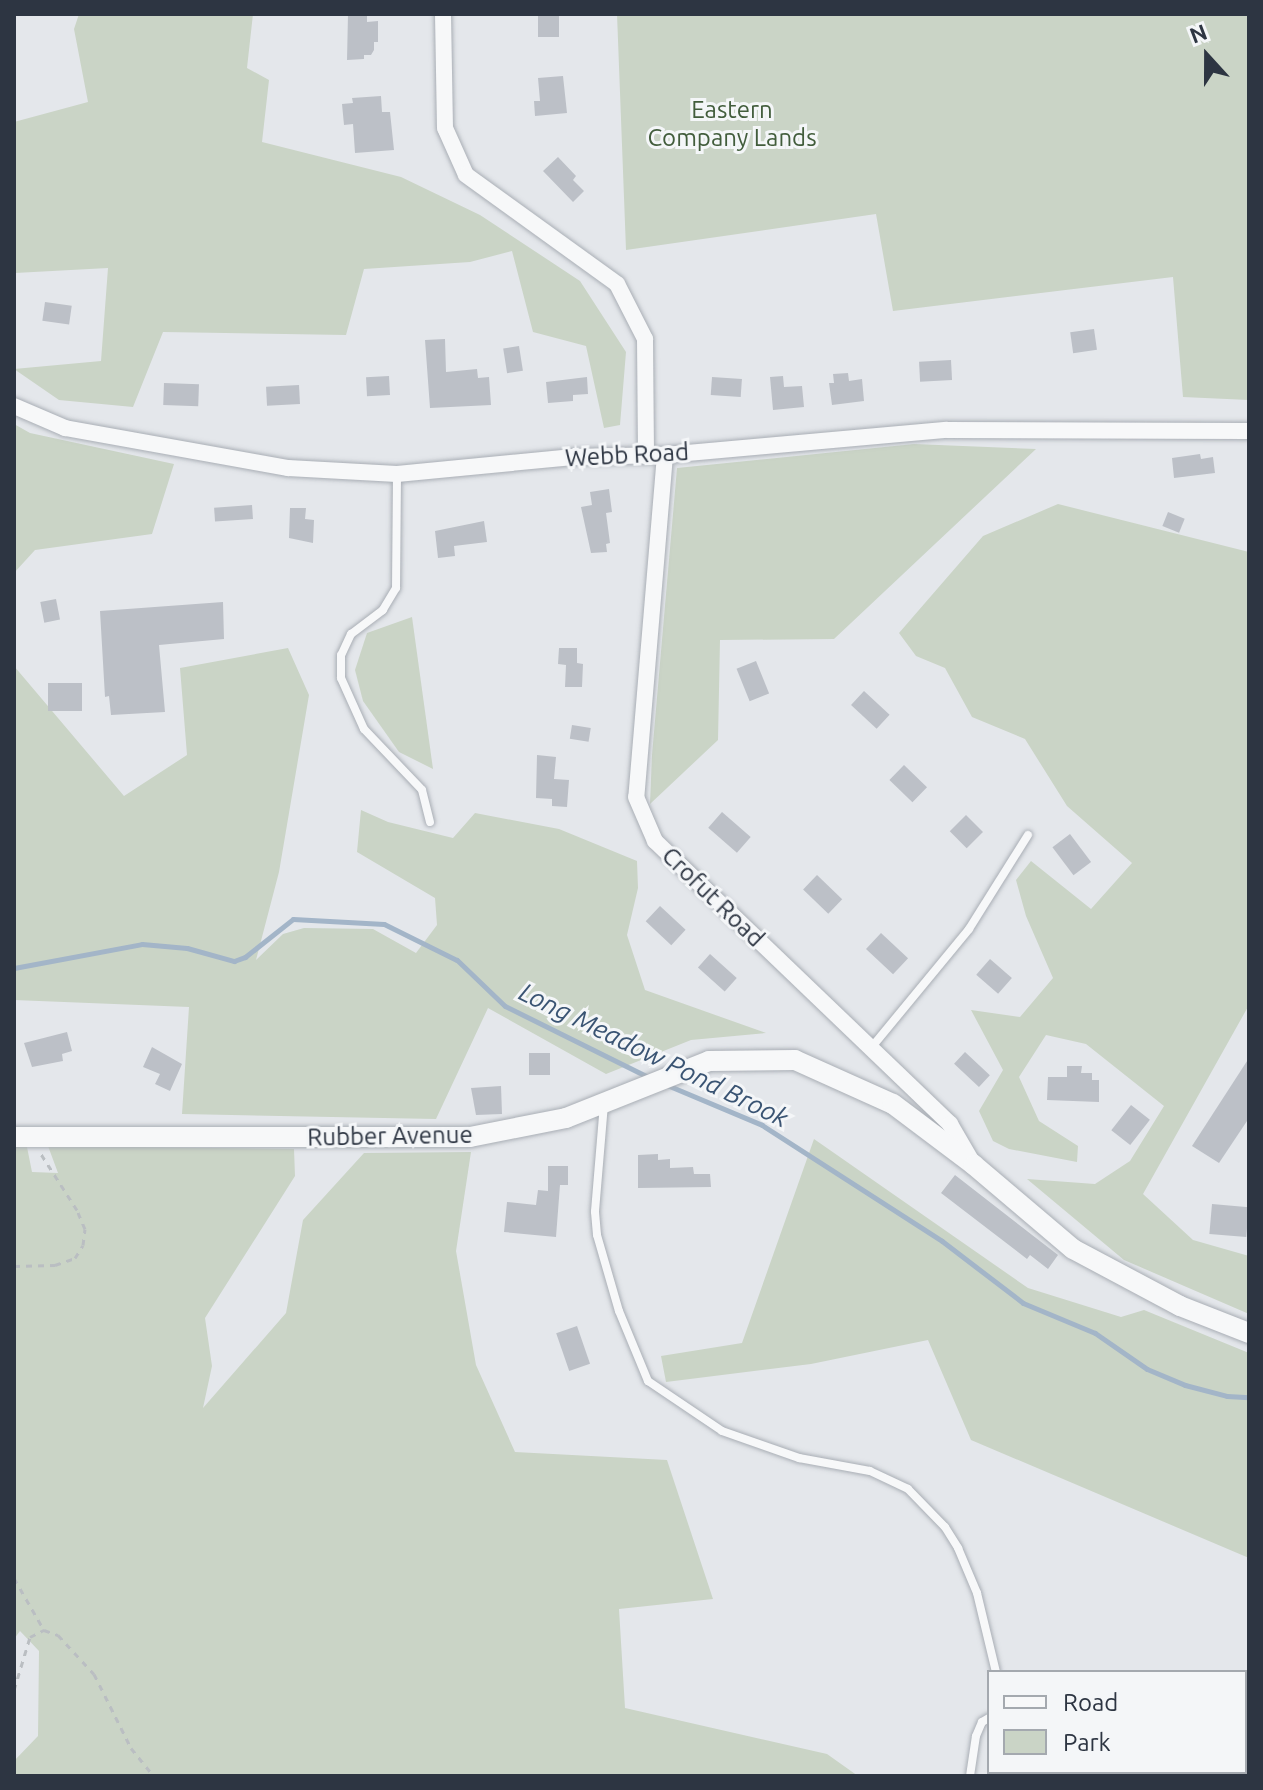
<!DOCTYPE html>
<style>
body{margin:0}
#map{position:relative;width:1263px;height:1790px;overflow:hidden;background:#e4e7eb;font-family:Ubuntu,sans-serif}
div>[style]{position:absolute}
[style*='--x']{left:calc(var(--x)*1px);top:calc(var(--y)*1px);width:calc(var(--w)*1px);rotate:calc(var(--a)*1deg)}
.green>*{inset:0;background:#cad4c6}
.stream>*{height:5px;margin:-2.5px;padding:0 2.5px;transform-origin:2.5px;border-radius:2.5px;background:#a3b5c8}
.building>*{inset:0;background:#bcc0c7;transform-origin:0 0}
.path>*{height:3px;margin-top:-1.5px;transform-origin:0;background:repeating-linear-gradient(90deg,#babec2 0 6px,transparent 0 12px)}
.roads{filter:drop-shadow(0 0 2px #a9aeb5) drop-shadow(0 0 2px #a9aeb5)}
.service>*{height:8px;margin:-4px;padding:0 4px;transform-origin:4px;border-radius:4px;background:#f7f8f9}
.minor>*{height:16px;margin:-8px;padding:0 8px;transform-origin:8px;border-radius:8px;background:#f7f8f9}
.tertiary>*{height:20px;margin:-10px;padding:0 10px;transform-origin:10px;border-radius:10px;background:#f7f8f9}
span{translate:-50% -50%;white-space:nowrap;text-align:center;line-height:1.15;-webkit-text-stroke:6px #f4f6f8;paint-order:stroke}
.park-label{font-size:24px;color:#425d3c}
.street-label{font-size:24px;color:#2d3542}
.water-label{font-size:26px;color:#3a5473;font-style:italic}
.frame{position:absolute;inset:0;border:16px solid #2d3542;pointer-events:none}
.legend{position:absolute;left:987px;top:1670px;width:260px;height:104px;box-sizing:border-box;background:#f4f6f8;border:2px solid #a4a9af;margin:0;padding:10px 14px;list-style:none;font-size:24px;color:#2d3542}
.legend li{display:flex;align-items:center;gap:16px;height:40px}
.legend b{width:40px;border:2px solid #a4a9af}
.north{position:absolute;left:1167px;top:16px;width:80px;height:80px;-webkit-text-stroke:6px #f4f6f8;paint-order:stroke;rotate:339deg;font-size:22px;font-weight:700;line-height:32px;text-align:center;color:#2d3542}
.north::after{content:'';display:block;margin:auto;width:28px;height:36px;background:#2d3542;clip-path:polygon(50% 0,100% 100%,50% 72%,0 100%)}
</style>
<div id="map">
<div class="green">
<i style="clip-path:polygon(79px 14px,253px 14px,247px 68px,269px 80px,262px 142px,401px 177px,480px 215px,580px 281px,626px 352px,620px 425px,604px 428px,586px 346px,533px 332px,512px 251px,470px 262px,364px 269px,346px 335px,163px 332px,133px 407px,59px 400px,14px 369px,101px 361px,108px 268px,15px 273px,14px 318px,14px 122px,88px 102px,74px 29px)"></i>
<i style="clip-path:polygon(617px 14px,1249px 14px,1249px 400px,1183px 397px,1173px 277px,893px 311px,876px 214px,626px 250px)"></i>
<i style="clip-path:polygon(14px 424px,30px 433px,174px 464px,152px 534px,35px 550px,14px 573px)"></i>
<i style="clip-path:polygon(914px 444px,1036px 449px,834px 639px,720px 640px,718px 740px,650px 804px,652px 755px,677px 468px)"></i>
<i style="clip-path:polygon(1058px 504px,1249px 552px,1249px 1005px,1143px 1194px,1193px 1240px,1249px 1256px,1249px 1314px,1124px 1260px,1027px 1179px,1095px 1184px,1130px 1161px,1164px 1106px,1086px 1044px,1046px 1035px,1019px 1077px,1039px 1121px,1078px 1146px,1077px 1162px,1009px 1149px,993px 1141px,979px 1111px,1003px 1070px,971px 1010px,1020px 1017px,1053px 978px,1026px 916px,1016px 880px,1031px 861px,1091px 909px,1132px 863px,1067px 806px,1025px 739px,972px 717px,945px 668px,916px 656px,899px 633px,983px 536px)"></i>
<i style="clip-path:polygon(412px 617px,433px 769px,399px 752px,363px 701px,355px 670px,367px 633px)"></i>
<i style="clip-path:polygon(288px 648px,309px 695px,279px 872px,256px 960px,283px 934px,304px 928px,373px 929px,416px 953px,437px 925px,435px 898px,357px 852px,361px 810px,388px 822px,453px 838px,475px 813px,559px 829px,637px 861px,638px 888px,627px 935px,645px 990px,766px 1033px,691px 1040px,606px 1074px,488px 1008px,436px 1119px,182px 1114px,189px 1007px,14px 1000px,14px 666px,124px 796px,187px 755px,180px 668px)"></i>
<i style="clip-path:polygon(814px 1139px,1028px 1288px,1121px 1317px,1144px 1310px,1249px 1353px,1249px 1558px,971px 1440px,928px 1340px,811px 1364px,666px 1382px,661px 1356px,742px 1343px)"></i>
<i style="clip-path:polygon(48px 1146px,294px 1149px,295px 1176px,205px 1318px,212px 1366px,203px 1408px,286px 1313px,303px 1220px,364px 1153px,471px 1152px,456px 1251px,476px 1365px,515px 1452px,667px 1460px,713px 1599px,619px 1609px,625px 1708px,827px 1754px,858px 1776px,14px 1776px,14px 1761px,38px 1736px,39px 1651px,20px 1631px,14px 1639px,14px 1147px,27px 1147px,32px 1172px,58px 1173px)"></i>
</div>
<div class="stream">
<i style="--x:14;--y:968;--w:130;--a:-10.6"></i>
<i style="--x:142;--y:944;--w:45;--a:5.1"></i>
<i style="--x:187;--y:948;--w:49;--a:15.5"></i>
<i style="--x:234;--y:961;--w:12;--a:-20"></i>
<i style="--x:245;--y:957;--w:61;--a:-38.4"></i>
<i style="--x:293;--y:919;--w:91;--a:3.1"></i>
<i style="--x:384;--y:924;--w:81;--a:26.3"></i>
<i style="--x:457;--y:960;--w:66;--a:43.8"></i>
<i style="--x:505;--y:1006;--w:162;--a:26.4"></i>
<i style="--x:667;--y:1085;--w:103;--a:22.8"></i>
<i style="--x:762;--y:1125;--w:214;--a:32.8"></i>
<i style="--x:942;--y:1241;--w:102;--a:37.4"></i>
<i style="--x:1023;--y:1303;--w:78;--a:22.6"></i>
<i style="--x:1095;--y:1333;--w:63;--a:34.7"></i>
<i style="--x:1147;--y:1369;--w:41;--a:22.8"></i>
<i style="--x:1185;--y:1385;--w:43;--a:14.7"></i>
<i style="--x:1227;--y:1396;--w:22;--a:3"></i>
</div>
<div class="building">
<i style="clip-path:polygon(348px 14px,367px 14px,367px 22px,378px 21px,378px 42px,374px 42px,374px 50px,371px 55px,364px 55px,364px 59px,347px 60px)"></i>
<i style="left:538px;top:14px;width:21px;height:23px"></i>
<i style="clip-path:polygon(563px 76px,567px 113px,535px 116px,534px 101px,540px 101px,538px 78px)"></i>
<i style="clip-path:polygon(381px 96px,382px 112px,390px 112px,394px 150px,355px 153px,353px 124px,344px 125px,342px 104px,353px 103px,352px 98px)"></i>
<i style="clip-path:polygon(558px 157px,576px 176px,573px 180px,584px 191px,573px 202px,543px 171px)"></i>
<i style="left:45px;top:302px;width:27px;height:19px;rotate:8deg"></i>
<i style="left:1094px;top:329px;width:21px;height:24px;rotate:82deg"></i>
<i style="clip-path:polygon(445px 339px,446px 372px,477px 369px,478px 378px,489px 377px,491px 405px,430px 408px,425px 340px)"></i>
<i style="left:519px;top:346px;width:25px;height:16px;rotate:81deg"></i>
<i style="left:951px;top:360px;width:20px;height:32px;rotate:87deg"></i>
<i style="clip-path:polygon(848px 373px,849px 381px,862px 379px,864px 401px,832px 405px,829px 383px,834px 383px,833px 374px)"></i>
<i style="left:389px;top:376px;width:19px;height:23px;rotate:87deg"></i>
<i style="clip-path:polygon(783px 376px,784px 387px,802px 386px,804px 407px,773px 410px,770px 377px)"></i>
<i style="clip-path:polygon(587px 377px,588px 394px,573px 395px,573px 401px,548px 403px,546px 382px)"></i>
<i style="left:712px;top:377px;width:30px;height:18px;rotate:4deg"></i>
<i style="left:164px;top:383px;width:35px;height:22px;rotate:2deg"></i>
<i style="left:299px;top:385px;width:19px;height:33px;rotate:87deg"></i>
<i style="clip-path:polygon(1200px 454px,1201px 459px,1213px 457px,1215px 473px,1174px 478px,1172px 458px)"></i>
<i style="clip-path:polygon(609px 489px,612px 512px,606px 513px,610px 543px,606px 544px,607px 552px,591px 553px,581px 507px,592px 505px,590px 492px)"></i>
<i style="left:252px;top:505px;width:14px;height:38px;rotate:86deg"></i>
<i style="clip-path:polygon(290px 508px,306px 508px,305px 519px,314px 520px,313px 543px,289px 538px)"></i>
<i style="left:1168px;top:512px;width:18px;height:15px;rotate:22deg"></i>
<i style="clip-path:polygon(484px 521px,487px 542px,454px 546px,455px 556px,438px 558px,435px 531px)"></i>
<i style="left:56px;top:599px;width:21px;height:16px;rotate:79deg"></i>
<i style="clip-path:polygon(223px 602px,224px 639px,159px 645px,165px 712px,111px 715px,109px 696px,105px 697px,100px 611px)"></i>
<i style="clip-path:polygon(559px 648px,577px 648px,577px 663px,583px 664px,582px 687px,565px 687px,566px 665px,558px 664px)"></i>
<i style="left:756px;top:661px;width:35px;height:21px;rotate:68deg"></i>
<i style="left:82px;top:683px;width:28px;height:34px;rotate:90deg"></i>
<i style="left:864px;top:691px;width:35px;height:19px;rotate:43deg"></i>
<i style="left:572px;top:725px;width:19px;height:14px;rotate:9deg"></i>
<i style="clip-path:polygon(537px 755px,556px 757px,554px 779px,569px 780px,567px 807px,552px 806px,552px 799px,536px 798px)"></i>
<i style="left:904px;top:765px;width:32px;height:21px;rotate:44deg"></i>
<i style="left:722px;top:812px;width:38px;height:21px;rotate:41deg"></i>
<i style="left:966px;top:815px;width:24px;height:23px;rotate:45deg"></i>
<i style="left:1070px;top:834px;width:35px;height:22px;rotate:53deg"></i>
<i style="left:817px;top:875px;width:35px;height:20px;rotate:44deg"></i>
<i style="left:660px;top:906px;width:35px;height:21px;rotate:43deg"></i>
<i style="left:881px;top:933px;width:37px;height:22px;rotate:43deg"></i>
<i style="left:710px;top:954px;width:36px;height:18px;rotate:42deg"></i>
<i style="left:990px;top:959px;width:29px;height:21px;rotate:41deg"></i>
<i style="clip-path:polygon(67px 1032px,72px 1051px,62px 1054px,63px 1061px,32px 1067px,24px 1043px)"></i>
<i style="clip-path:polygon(152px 1047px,182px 1064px,170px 1091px,155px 1084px,160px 1074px,143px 1067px)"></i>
<i style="left:965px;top:1052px;width:34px;height:16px;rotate:43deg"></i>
<i style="left:529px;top:1053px;width:21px;height:22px"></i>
<i style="clip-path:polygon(1249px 1058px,1249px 1118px,1219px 1163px,1192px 1146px)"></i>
<i style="clip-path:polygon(1067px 1066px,1082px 1066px,1081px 1073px,1092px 1073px,1092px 1080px,1099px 1080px,1099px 1102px,1047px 1100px,1048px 1077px,1067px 1077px)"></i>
<i style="clip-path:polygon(501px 1086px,502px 1114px,476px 1115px,471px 1088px)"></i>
<i style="left:1131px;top:1105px;width:24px;height:32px;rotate:38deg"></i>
<i style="clip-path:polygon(658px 1154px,658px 1160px,670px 1159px,670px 1168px,693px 1167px,694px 1174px,710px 1174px,711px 1187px,638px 1188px,638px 1155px)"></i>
<i style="clip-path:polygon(548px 1166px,568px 1166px,568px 1185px,560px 1185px,556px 1237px,504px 1232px,507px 1202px,536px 1205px,538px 1190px,548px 1191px)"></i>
<i style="clip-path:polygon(955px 1175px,1058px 1255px,1048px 1269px,1030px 1255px,1027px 1259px,941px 1193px)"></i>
<i style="left:1212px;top:1204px;width:37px;height:30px;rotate:5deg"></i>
<i style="left:577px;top:1326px;width:40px;height:22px;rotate:71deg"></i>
</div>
<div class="path">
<i style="--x:14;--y:1266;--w:41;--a:-1.4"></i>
<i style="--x:55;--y:1265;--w:21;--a:-19"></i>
<i style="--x:75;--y:1258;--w:15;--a:-58"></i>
<i style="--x:83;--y:1245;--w:16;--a:-83"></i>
<i style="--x:85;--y:1229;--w:21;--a:-113"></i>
<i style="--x:77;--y:1210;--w:67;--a:-122.7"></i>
<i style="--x:14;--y:1578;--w:60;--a:60"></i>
<i style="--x:14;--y:1690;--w:55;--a:-73.2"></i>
<i style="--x:30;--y:1637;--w:16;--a:-27"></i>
<i style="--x:44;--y:1630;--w:15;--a:20"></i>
<i style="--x:58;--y:1635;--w:53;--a:47.3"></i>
<i style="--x:94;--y:1674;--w:83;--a:63.4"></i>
<i style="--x:131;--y:1748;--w:36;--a:51"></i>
</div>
<div class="roads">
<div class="service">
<i style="--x:397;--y:475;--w:113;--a:90.5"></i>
<i style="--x:396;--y:588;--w:26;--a:121"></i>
<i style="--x:383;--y:610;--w:40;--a:143"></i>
<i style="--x:351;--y:634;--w:23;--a:115"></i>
<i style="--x:341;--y:655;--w:23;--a:90"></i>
<i style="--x:341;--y:678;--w:56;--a:65.7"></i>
<i style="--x:364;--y:729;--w:84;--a:46.4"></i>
<i style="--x:422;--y:790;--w:33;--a:76"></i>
<i style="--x:871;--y:1048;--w:154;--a:-50.5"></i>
<i style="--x:969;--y:929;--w:111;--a:-57.9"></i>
<i style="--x:604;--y:1104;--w:108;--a:94.8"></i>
<i style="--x:595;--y:1212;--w:23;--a:85"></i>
<i style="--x:597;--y:1235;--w:79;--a:73.9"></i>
<i style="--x:619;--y:1311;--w:76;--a:67.5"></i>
<i style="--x:648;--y:1381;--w:89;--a:34"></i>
<i style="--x:722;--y:1431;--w:82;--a:19.3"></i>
<i style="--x:799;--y:1458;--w:72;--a:10.4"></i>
<i style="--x:870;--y:1471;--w:42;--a:25.3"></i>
<i style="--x:908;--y:1489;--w:53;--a:45.8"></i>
<i style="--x:945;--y:1527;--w:25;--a:58"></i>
<i style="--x:958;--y:1548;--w:49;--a:67.1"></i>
<i style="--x:977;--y:1593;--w:81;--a:76.5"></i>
<i style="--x:970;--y:1776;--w:40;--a:-81.5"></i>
<i style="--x:976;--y:1736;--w:15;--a:-67"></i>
<i style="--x:982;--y:1722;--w:8;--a:-30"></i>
</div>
<div class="minor">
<i style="--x:443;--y:14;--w:114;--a:89"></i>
<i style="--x:445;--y:128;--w:51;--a:65.9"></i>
<i style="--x:466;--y:175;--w:186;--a:35.8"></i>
<i style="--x:617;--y:284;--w:62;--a:63"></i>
<i style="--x:645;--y:339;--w:117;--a:89.5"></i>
<i style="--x:14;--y:406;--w:56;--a:23.3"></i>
<i style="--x:65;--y:428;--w:227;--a:10.2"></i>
<i style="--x:288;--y:468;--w:109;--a:3.2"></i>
<i style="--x:397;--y:474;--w:177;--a:-5.5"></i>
<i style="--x:573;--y:457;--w:92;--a:-1.2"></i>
<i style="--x:665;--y:455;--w:283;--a:-5.1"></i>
<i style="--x:947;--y:430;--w:302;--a:0.2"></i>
<i style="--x:665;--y:455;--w:343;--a:94.8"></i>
<i style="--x:636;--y:797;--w:48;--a:66.6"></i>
<i style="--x:655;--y:841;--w:409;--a:43.8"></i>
<i style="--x:950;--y:1124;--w:42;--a:59.7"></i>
</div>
<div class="tertiary">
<i style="--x:14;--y:1137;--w:456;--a:0"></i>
<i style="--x:470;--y:1137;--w:98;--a:-11.2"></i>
<i style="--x:566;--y:1118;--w:154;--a:-21.7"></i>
<i style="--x:709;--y:1061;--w:86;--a:-0.7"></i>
<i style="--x:795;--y:1060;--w:107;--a:24.2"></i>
<i style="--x:893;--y:1104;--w:101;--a:37"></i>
<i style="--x:974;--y:1165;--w:130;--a:40.3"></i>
<i style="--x:1073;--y:1249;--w:121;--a:28"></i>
<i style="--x:1180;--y:1306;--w:74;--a:21.4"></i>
</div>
</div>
<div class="park-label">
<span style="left:732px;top:124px">Eastern<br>Company Lands</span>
</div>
<div class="street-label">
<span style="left:627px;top:455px;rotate:-3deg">Webb Road</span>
<span style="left:713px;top:897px;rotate:44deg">Crofut Road</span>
<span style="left:390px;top:1136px;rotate:-1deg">Rubber Avenue</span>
</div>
<div class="water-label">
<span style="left:654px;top:1055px;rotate:26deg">Long Meadow Pond Brook</span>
</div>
<div class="frame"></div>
<ul class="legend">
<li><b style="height:10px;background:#f7f8f9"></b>Road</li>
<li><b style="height:22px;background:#cad4c6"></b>Park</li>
</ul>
<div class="north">N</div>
</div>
